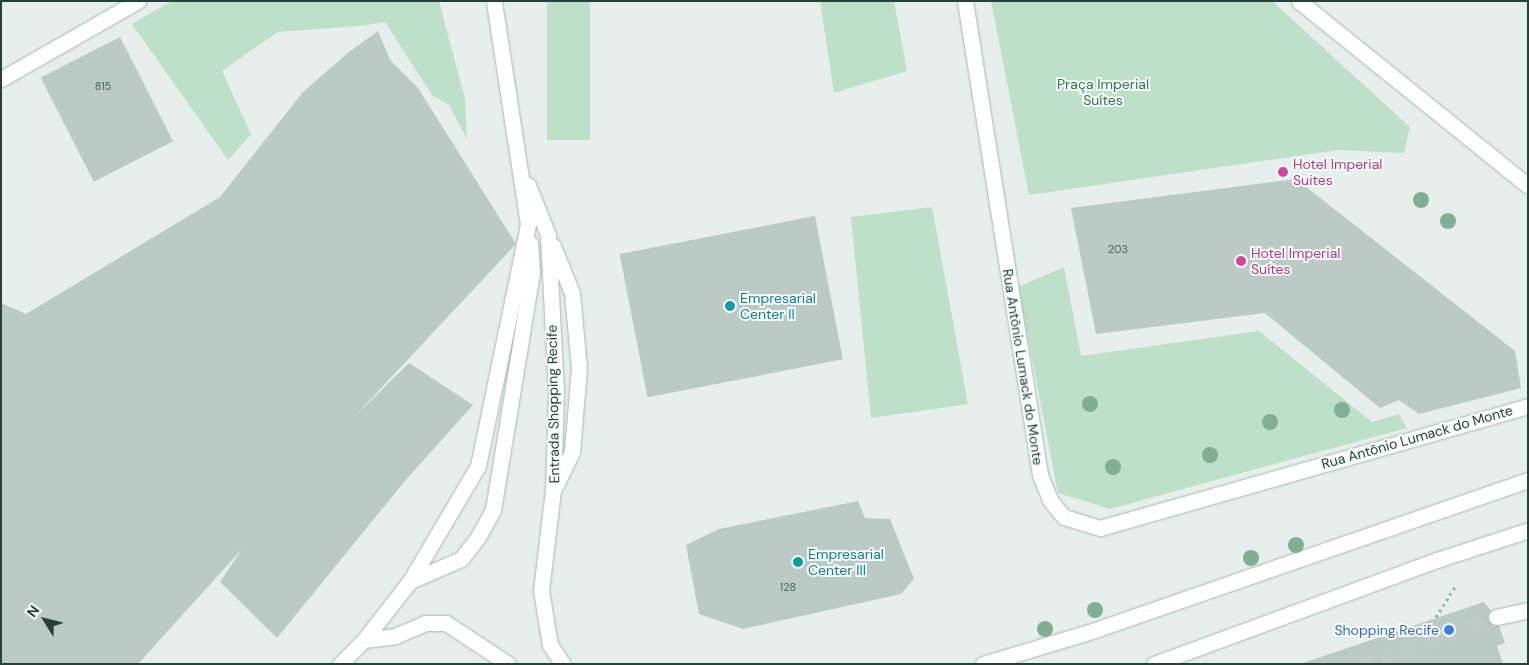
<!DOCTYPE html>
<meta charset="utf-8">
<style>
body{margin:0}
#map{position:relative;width:1529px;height:665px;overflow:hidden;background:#e6efeb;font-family:"DM Sans",sans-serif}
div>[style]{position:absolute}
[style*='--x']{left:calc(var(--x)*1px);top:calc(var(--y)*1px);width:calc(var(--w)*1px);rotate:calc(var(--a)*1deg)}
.green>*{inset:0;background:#bfe0c8;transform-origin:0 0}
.building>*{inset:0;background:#bbcac4;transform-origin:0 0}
.minor-tunnel>*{height:15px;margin-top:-7.5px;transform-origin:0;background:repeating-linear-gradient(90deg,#bfccc8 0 15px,transparent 0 23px)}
.path>*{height:3px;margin-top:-1.5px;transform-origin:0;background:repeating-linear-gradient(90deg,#86b3a5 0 2.5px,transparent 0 6.5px)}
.roads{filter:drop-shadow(0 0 1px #a8b8b2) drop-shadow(0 0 1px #a8b8b2)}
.minor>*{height:15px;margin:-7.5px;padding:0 7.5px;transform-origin:7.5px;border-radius:7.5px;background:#fff}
.trees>*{width:16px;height:16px;margin:-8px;border-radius:50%;background:#80af93}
.dots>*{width:14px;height:14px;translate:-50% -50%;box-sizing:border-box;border:2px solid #f7fbf9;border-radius:50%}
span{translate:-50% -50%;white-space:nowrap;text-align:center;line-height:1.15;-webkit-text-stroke:4px #f7fbf9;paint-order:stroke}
.number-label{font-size:11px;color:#4a645c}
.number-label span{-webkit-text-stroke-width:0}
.park-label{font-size:14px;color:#2d7a4b}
.hotel-label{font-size:14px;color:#b23c85}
.left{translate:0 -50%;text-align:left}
.culture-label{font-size:14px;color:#0d838f}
.street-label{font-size:14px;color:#24423a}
.shop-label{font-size:14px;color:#366cbe}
.right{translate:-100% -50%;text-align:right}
.frame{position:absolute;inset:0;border:2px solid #24423a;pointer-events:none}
.north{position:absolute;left:20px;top:595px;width:50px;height:50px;-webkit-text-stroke:4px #f7fbf9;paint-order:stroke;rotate:306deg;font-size:14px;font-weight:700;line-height:20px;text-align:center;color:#24423a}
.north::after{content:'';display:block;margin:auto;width:18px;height:22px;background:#24423a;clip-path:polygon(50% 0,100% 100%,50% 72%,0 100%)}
</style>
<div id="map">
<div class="green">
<i style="clip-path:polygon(172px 1px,439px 1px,465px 99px,467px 139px,449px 105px,432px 95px,385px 22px,359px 26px,278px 32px,222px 71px,251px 134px,228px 160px,132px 24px)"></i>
<i style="left:547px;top:1px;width:43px;height:139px"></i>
<i style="clip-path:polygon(820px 1px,894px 1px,907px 71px,834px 93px)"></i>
<i style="clip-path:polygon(991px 1px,1272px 1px,1410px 127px,1404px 153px,1338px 150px,1029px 195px)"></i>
<i style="clip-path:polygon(932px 207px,968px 404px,871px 418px,851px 217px)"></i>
<i style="clip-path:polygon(1064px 267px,1081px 356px,1259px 331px,1372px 422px,1399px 414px,1407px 428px,1110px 509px,1058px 493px,1018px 287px)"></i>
</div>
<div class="building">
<i style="clip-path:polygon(378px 31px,390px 60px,418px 88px,516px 244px,354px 417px,409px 363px,473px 405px,404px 482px,277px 638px,220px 582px,242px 549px,138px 664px,1px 664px,1px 303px,26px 314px,220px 197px,303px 92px,349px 52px)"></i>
<i style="left:120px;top:37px;width:117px;height:89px;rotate:63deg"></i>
<i style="clip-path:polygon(1296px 179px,1515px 351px,1521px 388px,1419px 414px,1399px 400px,1380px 408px,1265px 313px,1096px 334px,1071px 208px)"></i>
<i style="left:815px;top:216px;width:146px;height:199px;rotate:79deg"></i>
<i style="clip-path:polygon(858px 501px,865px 518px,890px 519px,914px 579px,901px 594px,743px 629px,699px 614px,686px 545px,719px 529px)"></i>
<i style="clip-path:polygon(1484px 602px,1496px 617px,1505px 643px,1497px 646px,1503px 664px,1300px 664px)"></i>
</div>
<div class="minor-tunnel">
<i style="--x:1359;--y:664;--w:145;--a:-18.9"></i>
</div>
<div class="path">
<i style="--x:1436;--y:617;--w:39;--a:-58"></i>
</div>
<div class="roads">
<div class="minor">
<i style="--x:965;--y:1;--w:480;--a:81"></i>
<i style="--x:1040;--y:475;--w:27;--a:68"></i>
<i style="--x:1050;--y:500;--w:22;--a:51"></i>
<i style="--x:1064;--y:517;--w:38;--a:17"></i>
<i style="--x:1100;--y:528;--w:445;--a:-15.9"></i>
<i style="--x:1299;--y:1;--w:294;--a:38.9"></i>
<i style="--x:1;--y:79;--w:158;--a:-29.7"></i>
<i style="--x:528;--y:185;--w:54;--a:68.2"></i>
<i style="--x:548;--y:235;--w:156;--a:87.1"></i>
<i style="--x:556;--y:391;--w:99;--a:91.7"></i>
<i style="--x:553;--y:490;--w:101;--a:96.8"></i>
<i style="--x:541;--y:590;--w:56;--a:80.7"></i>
<i style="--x:550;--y:645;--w:23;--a:56"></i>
<i style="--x:553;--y:246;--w:51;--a:68"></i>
<i style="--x:572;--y:293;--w:75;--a:84.7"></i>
<i style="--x:579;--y:368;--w:84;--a:94.8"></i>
<i style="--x:572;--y:452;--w:39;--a:116"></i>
<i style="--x:410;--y:581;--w:56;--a:-23.3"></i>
<i style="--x:461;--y:559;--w:28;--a:-52"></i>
<i style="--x:478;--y:537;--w:31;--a:-61"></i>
<i style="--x:493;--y:510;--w:242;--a:-80.7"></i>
<i style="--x:532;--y:271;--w:28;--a:-94"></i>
<i style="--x:1496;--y:617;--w:33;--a:-12"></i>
<i style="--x:364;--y:640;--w:31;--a:-7"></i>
<i style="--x:395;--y:636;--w:33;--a:-23"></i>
<i style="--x:425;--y:623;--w:21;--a:0"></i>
<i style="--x:446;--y:623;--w:74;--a:33.5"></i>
<i style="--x:340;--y:664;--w:34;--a:-45"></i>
<i style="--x:364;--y:640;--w:75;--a:-52.1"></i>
<i style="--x:410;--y:581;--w:134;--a:-59.4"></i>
<i style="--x:478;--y:466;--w:247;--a:-78.3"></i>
<i style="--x:528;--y:224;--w:226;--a:-98.7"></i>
<i style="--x:983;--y:664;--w:114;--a:-16.8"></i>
<i style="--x:1092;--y:631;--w:461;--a:-19.1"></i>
<i style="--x:1154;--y:664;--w:302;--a:-20.2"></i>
<i style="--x:1437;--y:560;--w:96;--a:-18.2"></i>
</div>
</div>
<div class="trees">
<i style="left:1421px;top:200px"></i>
<i style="left:1448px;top:221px"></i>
<i style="left:1090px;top:404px"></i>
<i style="left:1342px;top:410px"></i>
<i style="left:1270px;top:422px"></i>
<i style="left:1210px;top:455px"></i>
<i style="left:1113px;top:467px"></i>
<i style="left:1296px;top:545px"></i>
<i style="left:1251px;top:558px"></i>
<i style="left:1095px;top:610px"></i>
<i style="left:1045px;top:629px"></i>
</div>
<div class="dots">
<i style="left:1283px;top:172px;background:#d1479c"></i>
<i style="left:1241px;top:261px;background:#d1479c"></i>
<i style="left:730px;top:306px;background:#0f9aa8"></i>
<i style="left:798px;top:562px;background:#0f9aa8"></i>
<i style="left:1449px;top:630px;background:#3f7fe0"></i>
</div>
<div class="number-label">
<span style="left:103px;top:86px">815</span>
<span style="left:1118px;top:249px">203</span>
<span style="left:788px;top:587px">128</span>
</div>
<div class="park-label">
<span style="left:1103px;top:92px">Praça Imperial<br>Suítes</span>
</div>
<div class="hotel-label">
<span class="left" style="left:1293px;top:172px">Hotel Imperial<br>Suites</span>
<span class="left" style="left:1251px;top:261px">Hotel Imperial<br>Suítes</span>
</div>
<div class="culture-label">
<span class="left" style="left:740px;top:306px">Empresarial<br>Center II</span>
<span class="left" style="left:808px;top:562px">Empresarial<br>Center III</span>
</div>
<div class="street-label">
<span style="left:1023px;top:367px;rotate:81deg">Rua Antônio Lumack do Monte</span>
<span style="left:553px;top:404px;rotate:-91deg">Entrada Shopping Recife</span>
<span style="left:1417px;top:437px;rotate:-16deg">Rua Antônio Lumack do Monte</span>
</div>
<div class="shop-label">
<span class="right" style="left:1439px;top:630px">Shopping Recife</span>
</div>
<div class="frame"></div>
<div class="north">N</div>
</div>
